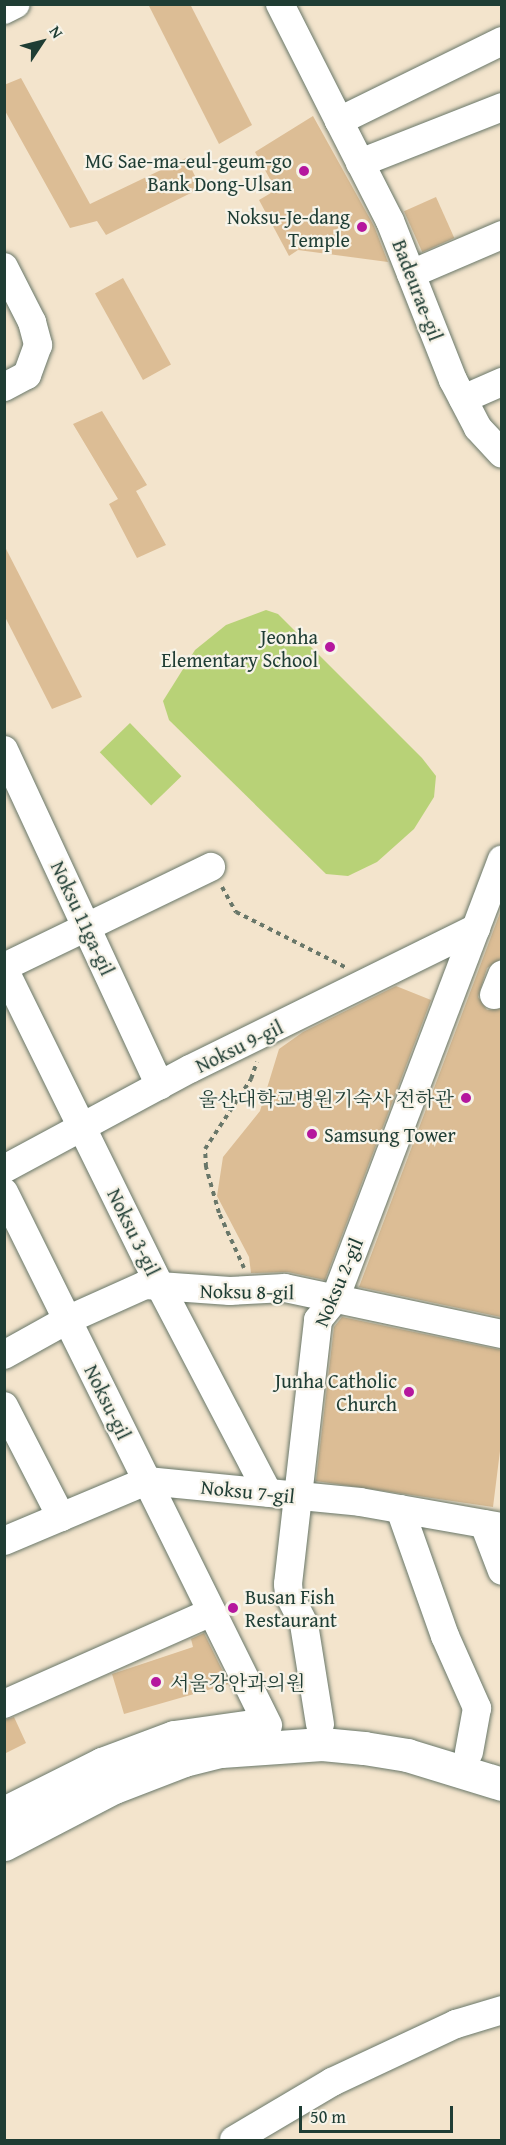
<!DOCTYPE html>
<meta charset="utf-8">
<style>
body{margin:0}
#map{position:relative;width:506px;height:2145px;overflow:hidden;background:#f3e4cc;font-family:"Gentium Book Plus","Noto Serif KR",serif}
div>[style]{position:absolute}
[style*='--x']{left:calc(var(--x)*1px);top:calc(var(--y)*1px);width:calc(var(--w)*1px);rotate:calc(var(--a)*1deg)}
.green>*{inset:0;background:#b8d277;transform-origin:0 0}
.building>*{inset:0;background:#dcbd95;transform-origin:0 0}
.path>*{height:4px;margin-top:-2px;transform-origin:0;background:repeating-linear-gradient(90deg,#697769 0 4.5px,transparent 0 9px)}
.roads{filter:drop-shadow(0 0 2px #697769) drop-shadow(0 0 2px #697769)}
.minor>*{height:28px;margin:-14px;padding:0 14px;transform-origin:14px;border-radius:14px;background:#fff}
.major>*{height:33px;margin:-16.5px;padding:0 16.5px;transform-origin:16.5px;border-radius:16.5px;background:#fff}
.dots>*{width:16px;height:16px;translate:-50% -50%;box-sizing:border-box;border:3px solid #f7f3e8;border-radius:50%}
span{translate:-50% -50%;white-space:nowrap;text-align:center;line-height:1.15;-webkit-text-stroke:4.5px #f7f3e8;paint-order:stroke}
.poi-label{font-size:20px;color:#1f3d34}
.right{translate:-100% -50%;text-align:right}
.left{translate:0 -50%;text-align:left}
.street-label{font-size:20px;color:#1f3d34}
.frame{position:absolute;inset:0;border:6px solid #1f3d34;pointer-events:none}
.north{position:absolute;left:12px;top:12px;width:60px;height:60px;-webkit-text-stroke:4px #f7f3e8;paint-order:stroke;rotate:55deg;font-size:16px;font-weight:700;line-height:24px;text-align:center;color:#1f3d34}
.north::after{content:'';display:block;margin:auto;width:21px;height:27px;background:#1f3d34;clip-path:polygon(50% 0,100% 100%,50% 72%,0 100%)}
.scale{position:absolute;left:299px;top:2106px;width:154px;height:27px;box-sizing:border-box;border:3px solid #1f3d34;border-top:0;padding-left:8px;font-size:18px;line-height:21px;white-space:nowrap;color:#1f3d34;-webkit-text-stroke:4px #f7f3e8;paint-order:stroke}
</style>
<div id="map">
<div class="green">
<i style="clip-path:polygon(266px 610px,278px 614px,422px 758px,436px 776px,434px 797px,414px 829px,377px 862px,348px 876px,326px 874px,169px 720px,163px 701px,195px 650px,226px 625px)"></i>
<i style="left:130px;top:723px;width:74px;height:42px;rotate:46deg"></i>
</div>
<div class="building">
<i style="clip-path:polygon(148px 4px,190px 4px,252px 125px,219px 144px)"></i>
<i style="clip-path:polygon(21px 78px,90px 204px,186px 158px,201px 188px,106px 235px,97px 221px,70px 228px,4px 109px,4px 85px)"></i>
<i style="clip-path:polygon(313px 116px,374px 226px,388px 262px,298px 250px,289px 256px,259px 200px,276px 190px,255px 152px)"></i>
<i style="left:436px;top:197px;width:45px;height:35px;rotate:66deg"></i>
<i style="left:123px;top:278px;width:99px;height:32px;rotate:61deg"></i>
<i style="clip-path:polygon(102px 411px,147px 485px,136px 491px,166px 545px,137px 558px,109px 504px,118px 499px,73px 424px)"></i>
<i style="clip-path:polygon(4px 545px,82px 697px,52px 709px,4px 615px)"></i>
<i style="clip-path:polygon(500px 913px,501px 959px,487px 968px,478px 997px,487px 1010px,501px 1009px,501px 1317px,359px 1287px)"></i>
<i style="clip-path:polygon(396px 986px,431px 1000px,325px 1280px,288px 1272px,251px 1273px,249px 1257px,217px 1196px,223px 1157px,260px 1111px,279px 1049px,303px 1032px)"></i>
<i style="clip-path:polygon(342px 1317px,501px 1350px,501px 1443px,493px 1507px,316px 1481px,334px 1327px)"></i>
<i style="clip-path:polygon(204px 1633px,229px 1684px,124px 1714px,112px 1674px,193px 1647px,191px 1639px)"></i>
<i style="clip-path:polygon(14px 1717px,26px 1743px,4px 1754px,4px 1720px)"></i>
</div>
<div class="path">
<i style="--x:222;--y:887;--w:29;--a:61"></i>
<i style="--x:236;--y:912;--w:122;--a:26.8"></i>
<i style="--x:244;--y:1268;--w:60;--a:-114.4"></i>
<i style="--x:219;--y:1213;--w:48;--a:-105.8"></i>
<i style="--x:206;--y:1167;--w:18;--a:-93"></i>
<i style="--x:205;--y:1149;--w:84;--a:-56.7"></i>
<i style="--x:251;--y:1079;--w:18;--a:-71"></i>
</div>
<div class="roads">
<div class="minor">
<i style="--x:280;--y:4;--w:131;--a:63.2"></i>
<i style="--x:339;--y:121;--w:182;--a:-26.1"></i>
<i style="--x:4;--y:10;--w:13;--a:-27"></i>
<i style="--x:339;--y:121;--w:112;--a:63"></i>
<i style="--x:390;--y:221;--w:171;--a:68.4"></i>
<i style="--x:453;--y:380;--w:54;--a:62.5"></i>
<i style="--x:478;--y:428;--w:35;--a:47"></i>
<i style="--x:360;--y:163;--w:153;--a:-21.5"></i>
<i style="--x:4;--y:267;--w:62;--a:63"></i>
<i style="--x:32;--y:322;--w:24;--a:75"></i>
<i style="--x:38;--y:345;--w:32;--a:110"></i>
<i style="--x:27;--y:375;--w:26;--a:152"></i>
<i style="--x:411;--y:274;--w:99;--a:-23.2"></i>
<i style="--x:463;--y:399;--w:43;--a:-23.6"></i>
<i style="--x:4;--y:750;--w:370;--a:65.1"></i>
<i style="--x:4;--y:967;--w:230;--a:-25.8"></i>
<i style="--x:4;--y:969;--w:356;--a:63.8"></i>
<i style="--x:161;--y:1288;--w:231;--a:62.4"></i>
<i style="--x:494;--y:995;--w:22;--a:-68"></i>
<i style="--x:4;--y:1169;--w:211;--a:-28.3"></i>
<i style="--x:190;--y:1069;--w:319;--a:-26.2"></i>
<i style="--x:4;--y:1192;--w:595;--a:63.65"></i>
<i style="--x:4;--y:1355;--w:72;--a:-29.1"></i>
<i style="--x:67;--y:1320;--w:85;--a:-24.2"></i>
<i style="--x:145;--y:1285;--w:85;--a:4"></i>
<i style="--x:230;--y:1291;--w:55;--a:-3.1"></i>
<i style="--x:285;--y:1288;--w:222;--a:12"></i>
<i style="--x:4;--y:1406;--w:125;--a:62.8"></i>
<i style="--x:400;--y:1509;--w:135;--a:70.5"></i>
<i style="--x:445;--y:1636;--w:79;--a:66"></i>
<i style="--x:477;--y:1708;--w:45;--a:100.3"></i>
<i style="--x:484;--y:1524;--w:50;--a:69"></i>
<i style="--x:4;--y:1541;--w:155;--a:-22.8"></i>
<i style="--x:147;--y:1481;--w:214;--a:5.6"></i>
<i style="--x:360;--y:1502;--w:144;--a:10"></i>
<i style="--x:4;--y:1704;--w:227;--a:-23.9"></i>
<i style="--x:320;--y:1724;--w:101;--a:-99.1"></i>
<i style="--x:304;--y:1624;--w:33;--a:-117"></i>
<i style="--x:289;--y:1595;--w:11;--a:-95"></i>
<i style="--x:288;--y:1584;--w:266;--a:-83.5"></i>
<i style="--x:318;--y:1320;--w:27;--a:-51"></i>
<i style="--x:335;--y:1299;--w:470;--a:-69.2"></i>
<i style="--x:234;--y:2140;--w:114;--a:-30.6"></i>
<i style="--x:332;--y:2082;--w:137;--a:-25.1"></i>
<i style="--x:456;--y:2024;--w:48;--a:-16.9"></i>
</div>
<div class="major">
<i style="--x:4;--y:1813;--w:110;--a:-26.6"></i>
<i style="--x:102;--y:1764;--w:77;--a:-20.6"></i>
<i style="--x:174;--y:1737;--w:88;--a:-7.9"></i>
<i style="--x:4;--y:1844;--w:124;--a:-27.4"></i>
<i style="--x:114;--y:1787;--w:75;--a:-21.1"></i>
<i style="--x:184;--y:1760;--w:38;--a:-14"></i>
<i style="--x:221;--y:1751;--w:101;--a:-4"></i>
<i style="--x:322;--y:1744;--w:42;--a:5.4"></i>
<i style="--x:364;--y:1748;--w:44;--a:9.2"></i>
<i style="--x:407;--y:1755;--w:99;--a:17"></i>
</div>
</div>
<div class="dots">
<i style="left:304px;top:171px;background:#b5179e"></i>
<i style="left:362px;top:227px;background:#b5179e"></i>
<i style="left:330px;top:647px;background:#b5179e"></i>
<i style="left:466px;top:1098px;background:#b5179e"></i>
<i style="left:312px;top:1134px;background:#b5179e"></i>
<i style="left:409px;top:1392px;background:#b5179e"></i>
<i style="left:233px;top:1608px;background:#b5179e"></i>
<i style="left:156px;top:1682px;background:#b5179e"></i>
</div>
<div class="poi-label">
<span class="right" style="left:292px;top:172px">MG Sae-ma-eul-geum-go<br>Bank Dong-Ulsan</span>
<span class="right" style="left:350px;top:228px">Noksu-Je-dang<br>Temple</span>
<span class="right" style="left:318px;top:648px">Jeonha<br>Elementary School</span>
<span class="right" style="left:454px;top:1098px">울산대학교병원기숙사 전하관</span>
<span class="left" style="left:324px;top:1134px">Samsung Tower</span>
<span class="right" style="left:397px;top:1392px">Junha Catholic<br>Church</span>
<span class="left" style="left:245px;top:1608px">Busan Fish<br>Restaurant</span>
<span class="left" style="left:170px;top:1682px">서울강안과의원</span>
</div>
<div class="street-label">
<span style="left:418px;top:290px;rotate:69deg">Badeurae-gil</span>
<span style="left:83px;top:918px;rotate:65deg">Noksu 11ga-gil</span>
<span style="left:239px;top:1046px;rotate:-26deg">Noksu 9-gil</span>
<span style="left:134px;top:1232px;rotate:64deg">Noksu 3-gil</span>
<span style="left:338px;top:1282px;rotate:-67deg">Noksu 2-gil</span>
<span style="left:247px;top:1291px;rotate:1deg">Noksu 8-gil</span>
<span style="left:108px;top:1402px;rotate:64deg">Noksu-gil</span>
<span style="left:248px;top:1491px;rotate:6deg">Noksu 7-gil</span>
</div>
<div class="frame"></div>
<div class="north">N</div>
<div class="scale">50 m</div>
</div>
